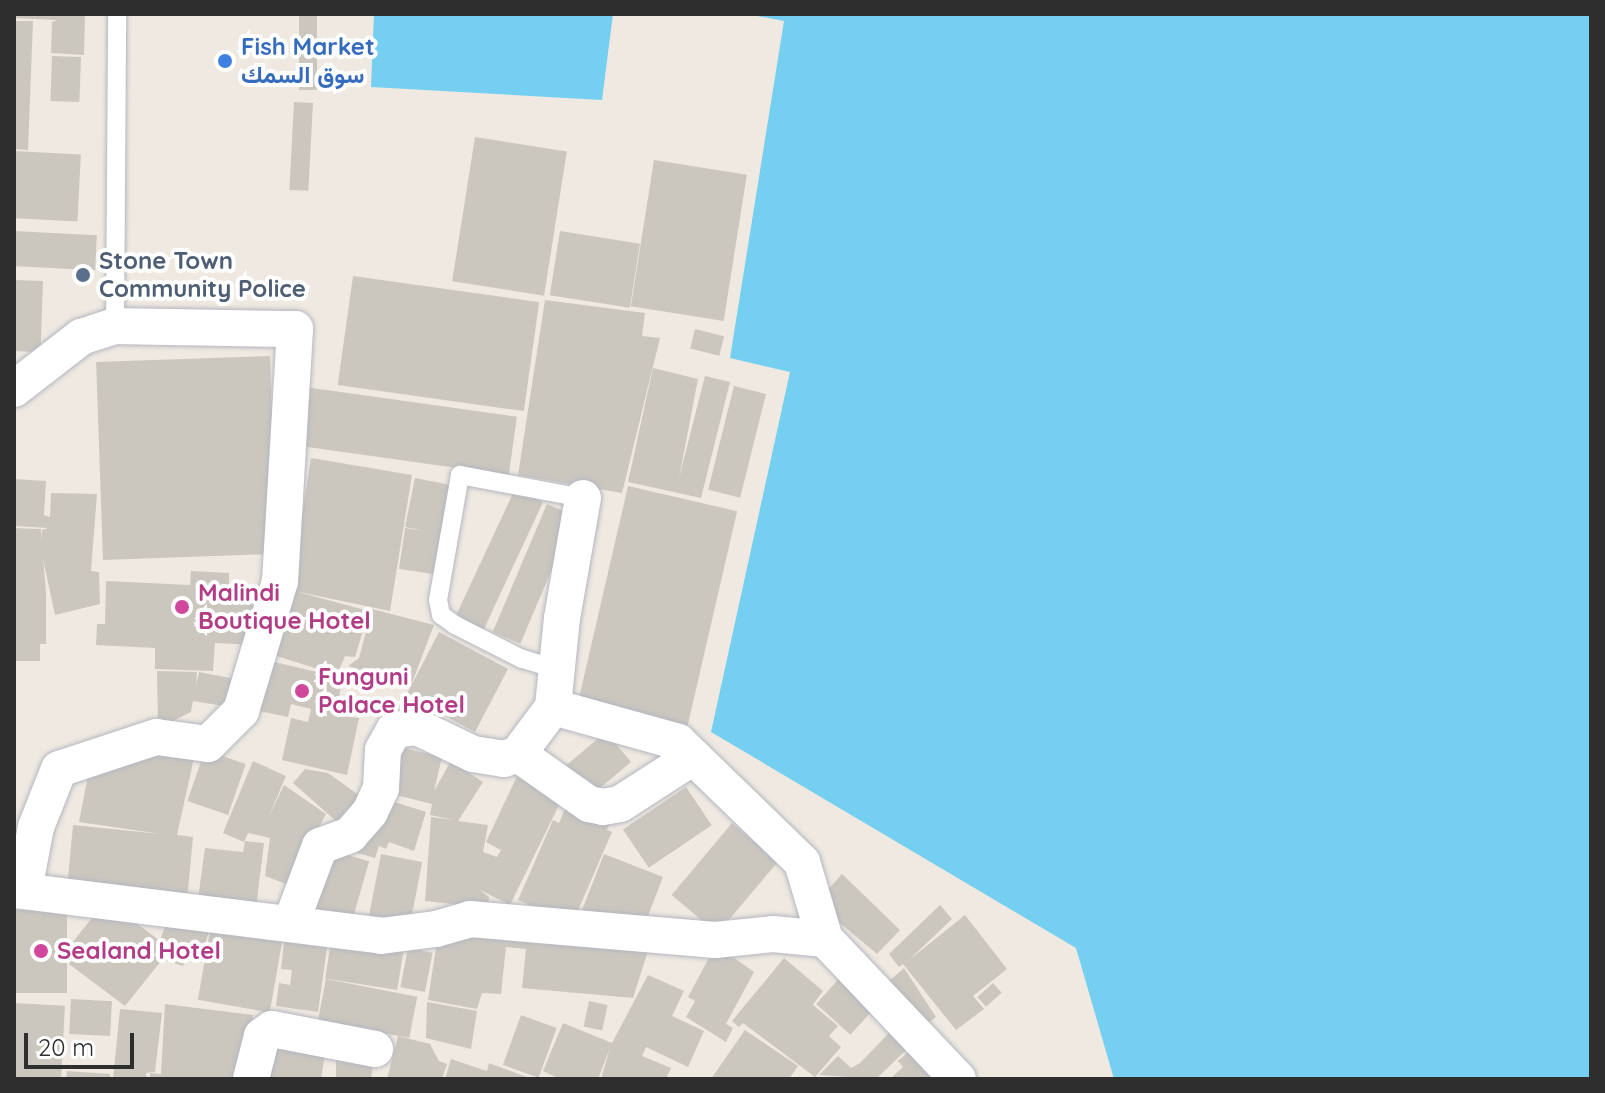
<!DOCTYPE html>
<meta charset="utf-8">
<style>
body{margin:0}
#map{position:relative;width:1605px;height:1093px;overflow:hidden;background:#efe9e1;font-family:Quicksand,Vazirmatn,sans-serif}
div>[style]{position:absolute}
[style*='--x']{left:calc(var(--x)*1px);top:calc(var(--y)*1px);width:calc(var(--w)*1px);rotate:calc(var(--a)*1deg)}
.water>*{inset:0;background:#75cff0}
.building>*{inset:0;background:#cbc7bf;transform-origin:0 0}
.roads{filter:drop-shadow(0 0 2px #b4b7c1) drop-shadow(0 0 2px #b4b7c1)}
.service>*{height:18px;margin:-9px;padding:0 9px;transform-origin:9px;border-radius:9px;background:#fff}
.minor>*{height:36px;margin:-18px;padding:0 18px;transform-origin:18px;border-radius:18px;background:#fff}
.dots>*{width:22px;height:22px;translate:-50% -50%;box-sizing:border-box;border:4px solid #fff;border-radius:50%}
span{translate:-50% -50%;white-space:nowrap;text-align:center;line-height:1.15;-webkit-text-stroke:8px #fff;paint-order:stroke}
.shop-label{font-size:24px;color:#366cbe;font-weight:700}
.left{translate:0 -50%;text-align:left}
.service-label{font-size:24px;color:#4e5e75;font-weight:700}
.hotel-label{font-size:24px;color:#b23c85;font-weight:700}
.frame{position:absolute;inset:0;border:16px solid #2e2e2e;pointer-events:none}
.scale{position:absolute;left:24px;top:1033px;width:110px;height:36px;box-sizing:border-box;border:4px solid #2e2e2e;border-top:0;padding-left:10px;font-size:24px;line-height:28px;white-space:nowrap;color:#2e2e2e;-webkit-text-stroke:6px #fff;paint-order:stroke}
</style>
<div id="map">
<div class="water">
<i style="clip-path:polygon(374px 14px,613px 14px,602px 100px,371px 87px)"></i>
<i style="clip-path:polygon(747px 14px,1591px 14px,1591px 1079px,1114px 1079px,1076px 948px,711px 732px,790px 372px,730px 358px,784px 21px)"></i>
</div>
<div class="building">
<i style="clip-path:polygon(14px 14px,85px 14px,84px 55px,51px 53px,52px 22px,57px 20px,14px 18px)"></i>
<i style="left:299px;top:14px;width:18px;height:76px"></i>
<i style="clip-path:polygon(14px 21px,33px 21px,28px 150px,14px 149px)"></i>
<i style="left:52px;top:56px;width:29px;height:45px;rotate:2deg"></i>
<i style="left:294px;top:102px;width:19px;height:88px;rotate:3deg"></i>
<i style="left:475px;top:137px;width:93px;height:146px;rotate:9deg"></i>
<i style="left:14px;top:151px;width:67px;height:67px;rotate:3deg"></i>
<i style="left:654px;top:160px;width:94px;height:148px;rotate:9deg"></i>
<i style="left:14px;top:231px;width:83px;height:35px;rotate:3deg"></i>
<i style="left:560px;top:231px;width:81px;height:65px;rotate:9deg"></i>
<i style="left:353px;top:276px;width:188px;height:110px;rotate:8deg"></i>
<i style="left:14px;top:280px;width:29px;height:71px;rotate:2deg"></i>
<i style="clip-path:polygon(545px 300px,645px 313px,642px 336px,660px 338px,622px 493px,518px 475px)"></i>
<i style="left:695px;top:329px;width:30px;height:20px;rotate:14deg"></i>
<i style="left:270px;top:356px;width:198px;height:174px;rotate:88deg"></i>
<i style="clip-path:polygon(653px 368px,698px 379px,679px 478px,705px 376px,730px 382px,701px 498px,628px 482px)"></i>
<i style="left:734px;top:386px;width:33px;height:107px;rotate:14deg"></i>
<i style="left:305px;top:387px;width:214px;height:59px;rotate:8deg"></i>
<i style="clip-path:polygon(311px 458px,412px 475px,390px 611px,294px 591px,369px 611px,355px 657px,345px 656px,337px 675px,267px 653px,290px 591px)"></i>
<i style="clip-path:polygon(415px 478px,456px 486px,440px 575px,399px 569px,405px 528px,425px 531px,405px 527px)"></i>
<i style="clip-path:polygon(14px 479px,46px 481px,44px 515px,50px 517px,51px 493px,97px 494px,91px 571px,99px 572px,100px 604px,55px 615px,42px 554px,42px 530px,48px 528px,14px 526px)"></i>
<i style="left:628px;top:486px;width:112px;height:224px;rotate:13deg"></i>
<i style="left:515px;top:489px;width:31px;height:141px;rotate:25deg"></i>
<i style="left:547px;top:504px;width:30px;height:139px;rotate:23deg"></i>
<i style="clip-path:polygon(14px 528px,41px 529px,46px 593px,46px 644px,40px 644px,40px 661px,16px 661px)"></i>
<i style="clip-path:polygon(191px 571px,229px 573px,229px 589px,259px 590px,257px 645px,215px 643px,213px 671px,155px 669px,155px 648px,96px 645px,97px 624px,105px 624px,106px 581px,190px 585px)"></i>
<i style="clip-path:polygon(372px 609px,434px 625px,410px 688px,439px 632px,508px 669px,475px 732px,406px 695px,410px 688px,348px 666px,359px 658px)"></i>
<i style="clip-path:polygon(270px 661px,343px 678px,335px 715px,359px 718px,347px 775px,282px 760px,291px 718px,308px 722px,311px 709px,291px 704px,288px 717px,259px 711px)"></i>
<i style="clip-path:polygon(157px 671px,197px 672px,196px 685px,199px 672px,235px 679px,230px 707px,193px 701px,191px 712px,158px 728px)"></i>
<i style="left:606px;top:732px;width:39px;height:53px;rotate:50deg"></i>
<i style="clip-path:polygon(395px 746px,442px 757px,434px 791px,451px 761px,483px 782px,458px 821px,488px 825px,483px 852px,497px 857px,501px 850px,486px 842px,518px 774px,562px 799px,510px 905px,480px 890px,489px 897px,488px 908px,425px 901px,431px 817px,454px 820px,430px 815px,432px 804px,388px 793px)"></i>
<i style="clip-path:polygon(196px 749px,177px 835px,193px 837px,187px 901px,67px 888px,73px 825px,161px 834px,79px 822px,90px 765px)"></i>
<i style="left:205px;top:750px;width:43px;height:54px;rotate:19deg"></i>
<i style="clip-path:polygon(253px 761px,286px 776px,268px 818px,284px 785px,326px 814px,289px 885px,265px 876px,270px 838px,248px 833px,244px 842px,223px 833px)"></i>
<i style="clip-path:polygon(305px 769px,328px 773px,367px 801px,345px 829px,293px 783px)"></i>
<i style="left:686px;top:787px;width:46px;height:76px;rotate:56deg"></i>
<i style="clip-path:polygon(382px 798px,426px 812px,414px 851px,389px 842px,386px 849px,379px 846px,375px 858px,354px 852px)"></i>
<i style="clip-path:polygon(567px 804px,610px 823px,607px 830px,612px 832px,572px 924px,518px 900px,553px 820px,559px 823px)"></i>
<i style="left:732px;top:823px;width:60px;height:94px;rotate:40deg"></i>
<i style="clip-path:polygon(245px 841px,264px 843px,256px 908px,198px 899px,205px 848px,243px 852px)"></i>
<i style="left:323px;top:848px;width:48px;height:71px;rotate:16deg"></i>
<i style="left:381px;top:854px;width:42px;height:67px;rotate:11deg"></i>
<i style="clip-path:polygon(604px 854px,663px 877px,646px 921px,607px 912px,605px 918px,582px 910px)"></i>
<i style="clip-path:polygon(842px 874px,900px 930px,877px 954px,816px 903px)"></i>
<i style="clip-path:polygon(106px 900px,160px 941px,169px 914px,210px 927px,202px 956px,188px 951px,183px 966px,158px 958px,163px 942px,154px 955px,161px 961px,125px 1006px,69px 964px,77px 954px,69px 947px)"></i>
<i style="clip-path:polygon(940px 905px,952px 919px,909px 960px,965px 915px,1007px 969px,973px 996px,984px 1009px,956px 1030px,903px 964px,899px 967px,889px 954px)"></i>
<i style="left:14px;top:910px;width:53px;height:83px"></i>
<i style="left:211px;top:925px;width:73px;height:76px;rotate:10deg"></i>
<i style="clip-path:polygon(450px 931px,653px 935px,633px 998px,522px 988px,526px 949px,506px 947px,501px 994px,482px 993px,477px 1009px,428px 1000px,437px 941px)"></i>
<i style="clip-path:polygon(285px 934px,328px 940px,318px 1012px,276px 1006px,279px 983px,290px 985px,292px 970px,281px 969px)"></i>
<i style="left:332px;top:935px;width:73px;height:44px;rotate:9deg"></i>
<i style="clip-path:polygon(716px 945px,754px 972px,726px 1024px,733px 1028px,726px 1042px,686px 1017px,695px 1001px,688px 997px)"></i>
<i style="left:408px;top:948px;width:25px;height:40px;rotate:11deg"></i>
<i style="clip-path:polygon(784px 958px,823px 991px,809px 1010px,813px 1005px,838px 1026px,829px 1036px,841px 1047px,815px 1077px,743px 1023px,739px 1027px,732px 1021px)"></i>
<i style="clip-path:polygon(904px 968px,936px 1017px,923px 1027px,887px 983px)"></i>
<i style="left:845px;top:972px;width:46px;height:43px;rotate:42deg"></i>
<i style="clip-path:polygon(648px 975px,684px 991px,672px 1016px,704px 1031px,688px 1067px,646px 1047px,642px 1056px,671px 1068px,666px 1079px,601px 1079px,610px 1048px,598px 1079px,560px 1079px,543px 1071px,563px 1023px,612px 1043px)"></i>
<i style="left:326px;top:979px;width:93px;height:42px;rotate:11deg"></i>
<i style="left:993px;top:983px;width:13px;height:21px;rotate:48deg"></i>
<i style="left:71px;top:999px;width:41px;height:35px;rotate:3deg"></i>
<i style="left:589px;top:1001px;width:19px;height:26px;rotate:12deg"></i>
<i style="clip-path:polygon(427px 1002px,477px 1011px,471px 1049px,426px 1038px)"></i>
<i style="left:14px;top:1003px;width:51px;height:76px;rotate:3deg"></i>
<i style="clip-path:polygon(165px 1004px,253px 1015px,245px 1079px,150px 1079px,150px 1073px,161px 1074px)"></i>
<i style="clip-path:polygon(120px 1009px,162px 1013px,155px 1072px,146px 1073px,147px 1079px,113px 1079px)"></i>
<i style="left:521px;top:1015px;width:38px;height:53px;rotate:20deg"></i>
<i style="clip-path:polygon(745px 1030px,798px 1066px,789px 1079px,711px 1079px)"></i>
<i style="clip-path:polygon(889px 1033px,906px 1050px,876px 1079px,819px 1075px,838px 1056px,851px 1068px,860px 1063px)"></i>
<i style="clip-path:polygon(398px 1036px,430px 1044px,439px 1061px,447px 1064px,442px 1079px,387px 1079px)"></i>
<i style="clip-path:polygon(265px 1045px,325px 1054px,321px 1079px,260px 1079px)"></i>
<i style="clip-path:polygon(913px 1048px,943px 1079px,890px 1079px,903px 1067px,898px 1061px)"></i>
<i style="clip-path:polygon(336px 1052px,374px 1058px,371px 1079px,336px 1079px)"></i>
<i style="clip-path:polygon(451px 1059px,487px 1071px,489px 1063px,532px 1079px,445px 1079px)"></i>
<i style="clip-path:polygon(67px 1071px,110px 1074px,110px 1079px,66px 1079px)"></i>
</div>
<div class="roads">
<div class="service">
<i style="--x:115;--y:326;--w:312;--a:-89.6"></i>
<i style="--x:559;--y:670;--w:39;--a:-163"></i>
<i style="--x:522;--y:659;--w:75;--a:-153.1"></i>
<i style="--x:455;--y:625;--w:17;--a:-144"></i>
<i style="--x:441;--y:615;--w:15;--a:-101"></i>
<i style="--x:438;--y:600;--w:127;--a:-80"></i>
<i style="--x:460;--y:475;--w:125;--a:10.6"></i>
</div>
<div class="minor">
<i style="--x:14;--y:389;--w:85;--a:-37.8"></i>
<i style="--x:81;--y:337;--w:36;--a:-18"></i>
<i style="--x:115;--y:326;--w:180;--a:1"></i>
<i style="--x:295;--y:329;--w:252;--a:93.4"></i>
<i style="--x:280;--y:581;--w:136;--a:106.7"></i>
<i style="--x:241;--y:711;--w:47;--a:135"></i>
<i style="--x:208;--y:744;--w:52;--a:-172.3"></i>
<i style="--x:156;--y:737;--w:102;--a:161.7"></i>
<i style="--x:59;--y:769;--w:62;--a:111.6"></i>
<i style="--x:36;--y:827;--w:64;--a:100.8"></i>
<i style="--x:583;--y:498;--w:122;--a:99.9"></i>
<i style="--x:562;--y:618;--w:89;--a:95.8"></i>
<i style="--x:553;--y:707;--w:130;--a:15.6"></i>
<i style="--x:678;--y:742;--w:173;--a:44.1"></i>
<i style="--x:802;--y:862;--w:80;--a:73.4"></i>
<i style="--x:518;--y:754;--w:87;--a:35.2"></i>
<i style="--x:589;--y:804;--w:14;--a:12"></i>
<i style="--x:603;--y:807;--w:17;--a:-10"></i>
<i style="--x:620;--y:804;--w:87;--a:-32.8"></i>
<i style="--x:14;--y:890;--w:370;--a:7.1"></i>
<i style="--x:381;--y:936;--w:55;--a:-7.3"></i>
<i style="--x:436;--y:929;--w:35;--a:-16"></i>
<i style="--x:470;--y:919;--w:246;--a:4.9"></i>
<i style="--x:715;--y:940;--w:58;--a:-5.9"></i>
<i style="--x:773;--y:934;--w:52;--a:5.5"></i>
<i style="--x:825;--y:939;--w:193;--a:46.5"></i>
<i style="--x:291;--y:923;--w:82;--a:-69.4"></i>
<i style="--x:320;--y:846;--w:32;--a:-20"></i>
<i style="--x:350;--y:835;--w:30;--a:-49"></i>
<i style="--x:370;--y:812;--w:26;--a:-65"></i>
<i style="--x:381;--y:788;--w:38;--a:-87"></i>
<i style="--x:383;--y:750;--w:23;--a:-61"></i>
<i style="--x:394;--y:730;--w:23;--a:-7"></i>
<i style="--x:417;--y:727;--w:62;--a:25.7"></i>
<i style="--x:473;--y:754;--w:31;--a:9"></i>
<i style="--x:504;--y:759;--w:15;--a:-20"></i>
<i style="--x:518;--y:754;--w:59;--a:-53.3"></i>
<i style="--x:251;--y:1079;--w:44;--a:-75.7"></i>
<i style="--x:262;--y:1036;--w:12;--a:-35"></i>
<i style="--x:272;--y:1029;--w:105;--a:11"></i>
</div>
</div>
<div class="dots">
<i style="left:225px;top:61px;background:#3f7fe0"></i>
<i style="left:83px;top:275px;background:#5c6f8a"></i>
<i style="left:182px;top:607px;background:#d1479c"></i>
<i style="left:302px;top:691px;background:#d1479c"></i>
<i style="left:41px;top:951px;background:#d1479c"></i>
</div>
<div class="shop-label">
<span class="left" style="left:241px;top:61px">Fish Market<br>سوق السمك</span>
</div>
<div class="service-label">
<span class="left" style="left:99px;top:275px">Stone Town<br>Community Police</span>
</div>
<div class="hotel-label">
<span class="left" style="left:198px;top:607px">Malindi<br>Boutique Hotel</span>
<span class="left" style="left:318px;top:691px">Funguni<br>Palace Hotel</span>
<span class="left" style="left:57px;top:951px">Sealand Hotel</span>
</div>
<div class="frame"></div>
<div class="scale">20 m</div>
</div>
